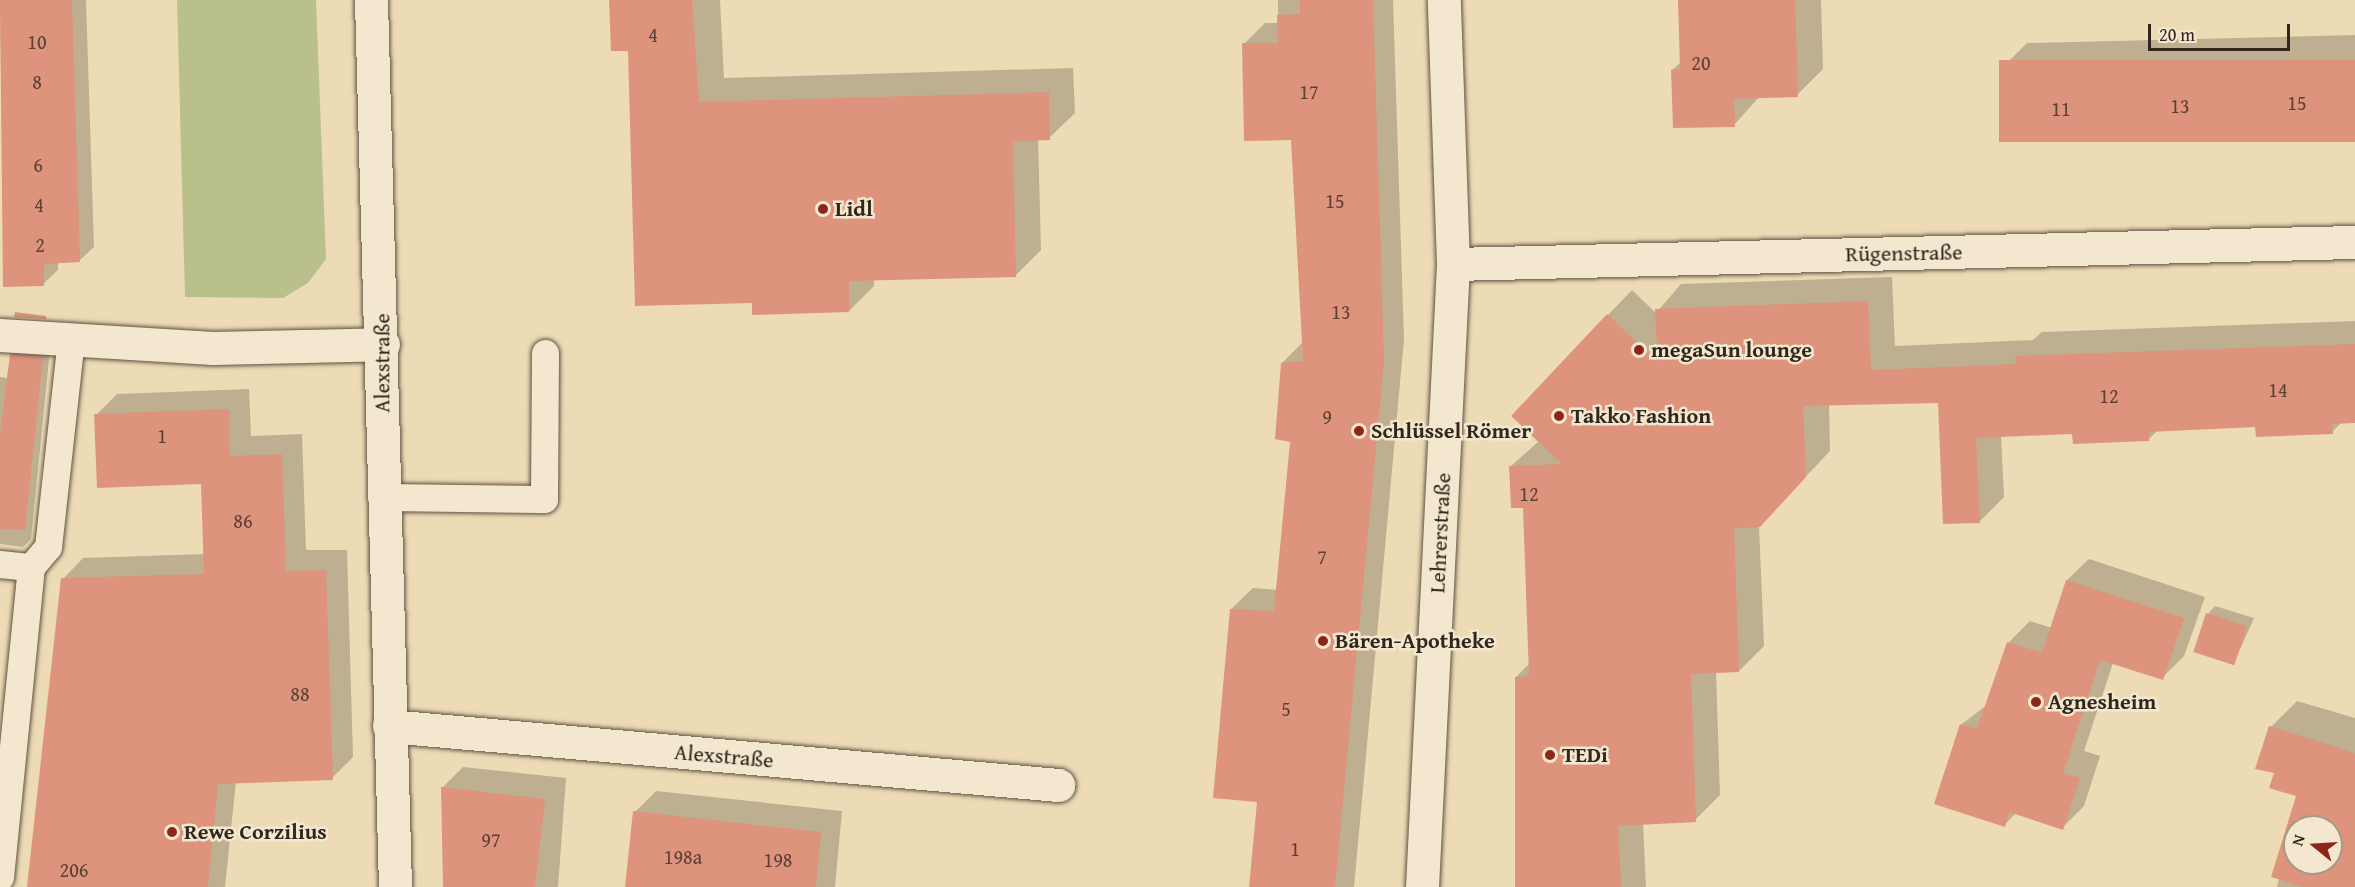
<!DOCTYPE html>
<meta charset="utf-8">
<style>
body{margin:0}
#map{position:relative;width:2355px;height:887px;overflow:hidden;background:#eddbb5;font-family:"Gentium Book Plus",serif}
div>[style]{position:absolute}
[style*='--x']{left:calc(var(--x)*1px);top:calc(var(--y)*1px);width:calc(var(--w)*1px);rotate:calc(var(--a)*1deg)}
.green>*{inset:0;background:#bac08c}
.shadow>*{inset:0;background:#0003}
.building>*{inset:0;background:#de937d;transform-origin:0 0}
.roads{filter:drop-shadow(0 0 2px #5f5343) drop-shadow(0 0 2px #5f5343)}
.service>*{height:27px;margin:-13.5px;padding:0 13.5px;transform-origin:13.5px;border-radius:13.5px;background:#f3e8cf}
.minor>*{height:33px;margin:-16.5px;padding:0 16.5px;transform-origin:16.5px;border-radius:16.5px;background:#f3e8cf}
.dots>*{width:16px;height:16px;translate:-50% -50%;box-sizing:border-box;border:3px solid #f3e8cf;border-radius:50%}
span{translate:-50% -50%;white-space:nowrap;text-align:center;line-height:1.15;-webkit-text-stroke:5px #f3e8cf;paint-order:stroke}
.number-label{font-size:20px;color:#5c4135}
.number-label span{-webkit-text-stroke-width:0}
.poi-label{font-size:22px;color:#30261d;font-weight:700}
.left{translate:0 -50%;text-align:left}
.street-label{font-size:22px;color:#30261d}
.north{position:absolute;left:2283px;top:815px;width:60px;height:60px;box-sizing:border-box;background:#f3e8cf;border:2px solid #a59a88;border-radius:50%;rotate:288deg;font-size:16px;font-weight:700;line-height:24px;text-align:center;color:#30261d}
.north::after{content:'';display:block;margin:auto;width:21px;height:27px;background:#8f2418;clip-path:polygon(50% 0,100% 100%,50% 72%,0 100%)}
.scale{position:absolute;left:2148px;top:24px;width:142px;height:27px;box-sizing:border-box;border:3px solid #30261d;border-top:0;padding-left:8px;font-size:18px;line-height:21px;white-space:nowrap;color:#30261d;-webkit-text-stroke:4px #f3e8cf;paint-order:stroke}
</style>
<div id="map">
<div class="green">
<i style="clip-path:polygon(177px 0,316px 0,326px 259px,308px 283px,283px 298px,185px 297px)"></i>
</div>
<div class="shadow">
<i style="clip-path:polygon(0 0,86px 0,94px 247px,79px 261px,58px 262px,58px 270px,43px 284px,4px 285px)"></i>
<i style="clip-path:polygon(611px 0,720px 0,724px 78px,1073px 68px,1075px 113px,1049px 138px,1038px 138px,1041px 250px,1016px 275px,874px 279px,874px 286px,849px 311px,754px 301px)"></i>
<i style="clip-path:polygon(1278px 0,1393px 0,1404px 339px,1354px 887px,1251px 887px,1259px 800px,1231px 609px,1253px 588px,1278px 590px,1292px 440px,1282px 363px,1303px 342px,1292px 138px,1244px 44px,1265px 23px,1278px 23px)"></i>
<i style="clip-path:polygon(1679px 0,1821px 0,1823px 69px,1797px 95px,1760px 96px,1734px 125px,1672px 70px,1681px 62px)"></i>
<i style="clip-path:polygon(2355px 35px,2355px 141px,2001px 69px,2027px 43px)"></i>
<i style="clip-path:polygon(1892px 277px,1895px 346px,2033px 340px,2042px 332px,2355px 321px,2355px 422px,2342px 422px,2332px 432px,2257px 425px,2158px 430px,2149px 439px,2073px 433px,2001px 435px,2004px 497px,1979px 522px,1939px 401px,1829px 404px,1830px 451px,1759px 526px,1764px 646px,1739px 671px,1716px 671px,1720px 795px,1695px 820px,1643px 823px,1646px 887px,1517px 887px,1516px 677px,1530px 663px,1524px 506px,1511px 466px,1539px 441px,1608px 315px,1632px 290px,1656px 313px,1681px 284px)"></i>
<i style="clip-path:polygon(19px 347px,50px 349px,31px 539px,23px 547px,0 544px,0 377px,8px 378px,11px 355px)"></i>
<i style="clip-path:polygon(249px 389px,251px 436px,302px 434px,306px 550px,347px 550px,353px 757px,332px 778px,236px 781px,225px 887px,29px 887px,63px 579px,83px 558px,205px 554px,203px 483px,96px 415px,117px 394px)"></i>
<i style="clip-path:polygon(2089px 559px,2205px 597px,2184px 656px,2162px 678px,2113px 663px,2084px 751px,2100px 756px,2084px 806px,2062px 828px,2016px 813px,2004px 825px,1936px 803px,1962px 724px,1988px 704px,2008px 643px,2030px 621px,2052px 628px,2067px 580px)"></i>
<i style="clip-path:polygon(2215px 606px,2254px 618px,2234px 663px,2208px 614px)"></i>
<i style="clip-path:polygon(evenodd,2297px 701px,2355px 718px,2355px 887px,2277px 887px,2298px 795px,2276px 772px,2271px 727px,2297px 701px,2295px 827px,2331px 827px,2331px 863px,2295px 863px,2295px 827px)"></i>
<i style="clip-path:polygon(463px 767px,566px 778px,558px 887px,444px 887px,442px 788px)"></i>
<i style="clip-path:polygon(656px 791px,842px 811px,835px 887px,626px 887px,635px 812px)"></i>
</div>
<div class="building">
<i style="clip-path:polygon(0 0,72px 0,80px 262px,44px 264px,44px 286px,3px 287px)"></i>
<i style="clip-path:polygon(609px 0,692px 0,699px 102px,1049px 92px,1050px 140px,1013px 141px,1016px 277px,849px 281px,849px 312px,752px 315px,752px 303px,635px 306px,628px 51px,611px 51px)"></i>
<i style="clip-path:polygon(1300px 0,1373px 0,1384px 361px,1335px 887px,1249px 887px,1257px 802px,1213px 798px,1230px 609px,1274px 611px,1290px 442px,1275px 439px,1281px 363px,1303px 361px,1291px 140px,1244px 141px,1242px 43px,1278px 43px,1277px 15px,1300px 14px)"></i>
<i style="clip-path:polygon(1678px 0,1795px 0,1798px 97px,1734px 99px,1735px 127px,1673px 128px,1671px 70px,1680px 69px)"></i>
<i style="left:2355px;top:60px;width:82px;height:356px;rotate:90deg"></i>
<i style="clip-path:polygon(1868px 301px,1871px 370px,2016px 364px,2015px 356px,2355px 344px,2355px 423px,2332px 424px,2333px 434px,2256px 437px,2255px 427px,2149px 432px,2149px 441px,2073px 444px,2072px 434px,1976px 438px,1980px 523px,1943px 524px,1938px 403px,1803px 406px,1806px 477px,1760px 527px,1734px 528px,1739px 672px,1691px 674px,1696px 822px,1618px 826px,1621px 887px,1515px 887px,1515px 677px,1529px 676px,1523px 508px,1511px 508px,1509px 466px,1562px 464px,1511px 416px,1607px 314px,1658px 363px,1655px 309px)"></i>
<i style="clip-path:polygon(15px 312px,46px 316px,46px 319px,14px 317px)"></i>
<i style="clip-path:polygon(10px 354px,43px 356px,25px 530px,0 529px,0 433px)"></i>
<i style="clip-path:polygon(229px 409px,230px 456px,282px 454px,286px 571px,326px 570px,333px 780px,218px 784px,208px 887px,27px 887px,61px 578px,204px 574px,201px 484px,97px 488px,94px 414px)"></i>
<i style="clip-path:polygon(2066px 580px,2184px 618px,2163px 680px,2100px 660px,2063px 773px,2080px 778px,2063px 830px,2009px 812px,2005px 827px,1934px 804px,1960px 724px,1977px 729px,2007px 642px,2042px 653px)"></i>
<i style="left:2206px;top:613px;width:43px;height:41px;rotate:18deg"></i>
<i style="clip-path:polygon(evenodd,2269px 726px,2355px 753px,2355px 887px,2303px 887px,2271px 877px,2296px 796px,2269px 788px,2274px 773px,2255px 769px,2269px 726px,2295px 827px,2331px 827px,2331px 863px,2295px 863px,2295px 827px)"></i>
<i style="clip-path:polygon(441px 787px,545px 799px,535px 887px,443px 887px)"></i>
<i style="clip-path:polygon(633px 811px,821px 832px,816px 887px,625px 887px)"></i>
</div>
<div class="roads">
<div class="service">
<i style="--x:381;--y:497;--w:163;--a:0.7"></i>
<i style="--x:544;--y:499;--w:146;--a:-89.6"></i>
<i style="--x:0;--y:564;--w:31;--a:6"></i>
<i style="--x:31;--y:567;--w:26;--a:-50"></i>
<i style="--x:48;--y:547;--w:209;--a:-83.7"></i>
<i style="--x:0;--y:877;--w:312;--a:-84.3"></i>
</div>
<div class="minor">
<i style="--x:371;--y:0;--w:887;--a:88.45"></i>
<i style="--x:1453;--y:264;--w:902;--a:-1.4"></i>
<i style="--x:0;--y:335;--w:213;--a:3.5"></i>
<i style="--x:213;--y:348;--w:170;--a:-1.3"></i>
<i style="--x:389;--y:726;--w:672;--a:5.04"></i>
<i style="--x:1422;--y:887;--w:624;--a:-87.15"></i>
<i style="--x:1453;--y:264;--w:264;--a:-92"></i>
</div>
</div>
<div class="dots">
<i style="left:823px;top:209px;background:#8f2418"></i>
<i style="left:1639px;top:350px;background:#8f2418"></i>
<i style="left:1559px;top:416px;background:#8f2418"></i>
<i style="left:1359px;top:431px;background:#8f2418"></i>
<i style="left:1323px;top:641px;background:#8f2418"></i>
<i style="left:2036px;top:702px;background:#8f2418"></i>
<i style="left:1550px;top:755px;background:#8f2418"></i>
<i style="left:172px;top:832px;background:#8f2418"></i>
</div>
<div class="number-label">
<span style="left:653px;top:34px">4</span>
<span style="left:37px;top:41px">10</span>
<span style="left:1701px;top:62px">20</span>
<span style="left:37px;top:81px">8</span>
<span style="left:1309px;top:91px">17</span>
<span style="left:2297px;top:102px">15</span>
<span style="left:2180px;top:105px">13</span>
<span style="left:2061px;top:108px">11</span>
<span style="left:38px;top:164px">6</span>
<span style="left:1335px;top:200px">15</span>
<span style="left:39px;top:204px">4</span>
<span style="left:40px;top:244px">2</span>
<span style="left:1341px;top:311px">13</span>
<span style="left:2278px;top:389px">14</span>
<span style="left:2109px;top:395px">12</span>
<span style="left:1327px;top:416px">9</span>
<span style="left:162px;top:435px">1</span>
<span style="left:1529px;top:493px">12</span>
<span style="left:243px;top:520px">86</span>
<span style="left:1322px;top:556px">7</span>
<span style="left:300px;top:693px">88</span>
<span style="left:1286px;top:708px">5</span>
<span style="left:491px;top:839px">97</span>
<span style="left:1295px;top:848px">1</span>
<span style="left:683px;top:856px">198a</span>
<span style="left:778px;top:859px">198</span>
<span style="left:74px;top:869px">206</span>
</div>
<div class="poi-label">
<span class="left" style="left:835px;top:209px">Lidl</span>
<span class="left" style="left:1651px;top:350px">megaSun lounge</span>
<span class="left" style="left:1571px;top:416px">Takko Fashion</span>
<span class="left" style="left:1371px;top:431px">Schlüssel Römer</span>
<span class="left" style="left:1335px;top:641px">Bären-Apotheke</span>
<span class="left" style="left:2048px;top:702px">Agnesheim</span>
<span class="left" style="left:1562px;top:755px">TEDi</span>
<span class="left" style="left:184px;top:832px">Rewe Corzilius</span>
</div>
<div class="street-label">
<span style="left:1904px;top:253px;rotate:-1deg">Rügenstraße</span>
<span style="left:382px;top:363px;rotate:-90deg">Alexstraße</span>
<span style="left:1440px;top:533px;rotate:-87deg">Lehrerstraße</span>
<span style="left:724px;top:756px;rotate:5deg">Alexstraße</span>
</div>
<div class="north">N</div>
<div class="scale">20 m</div>
</div>
